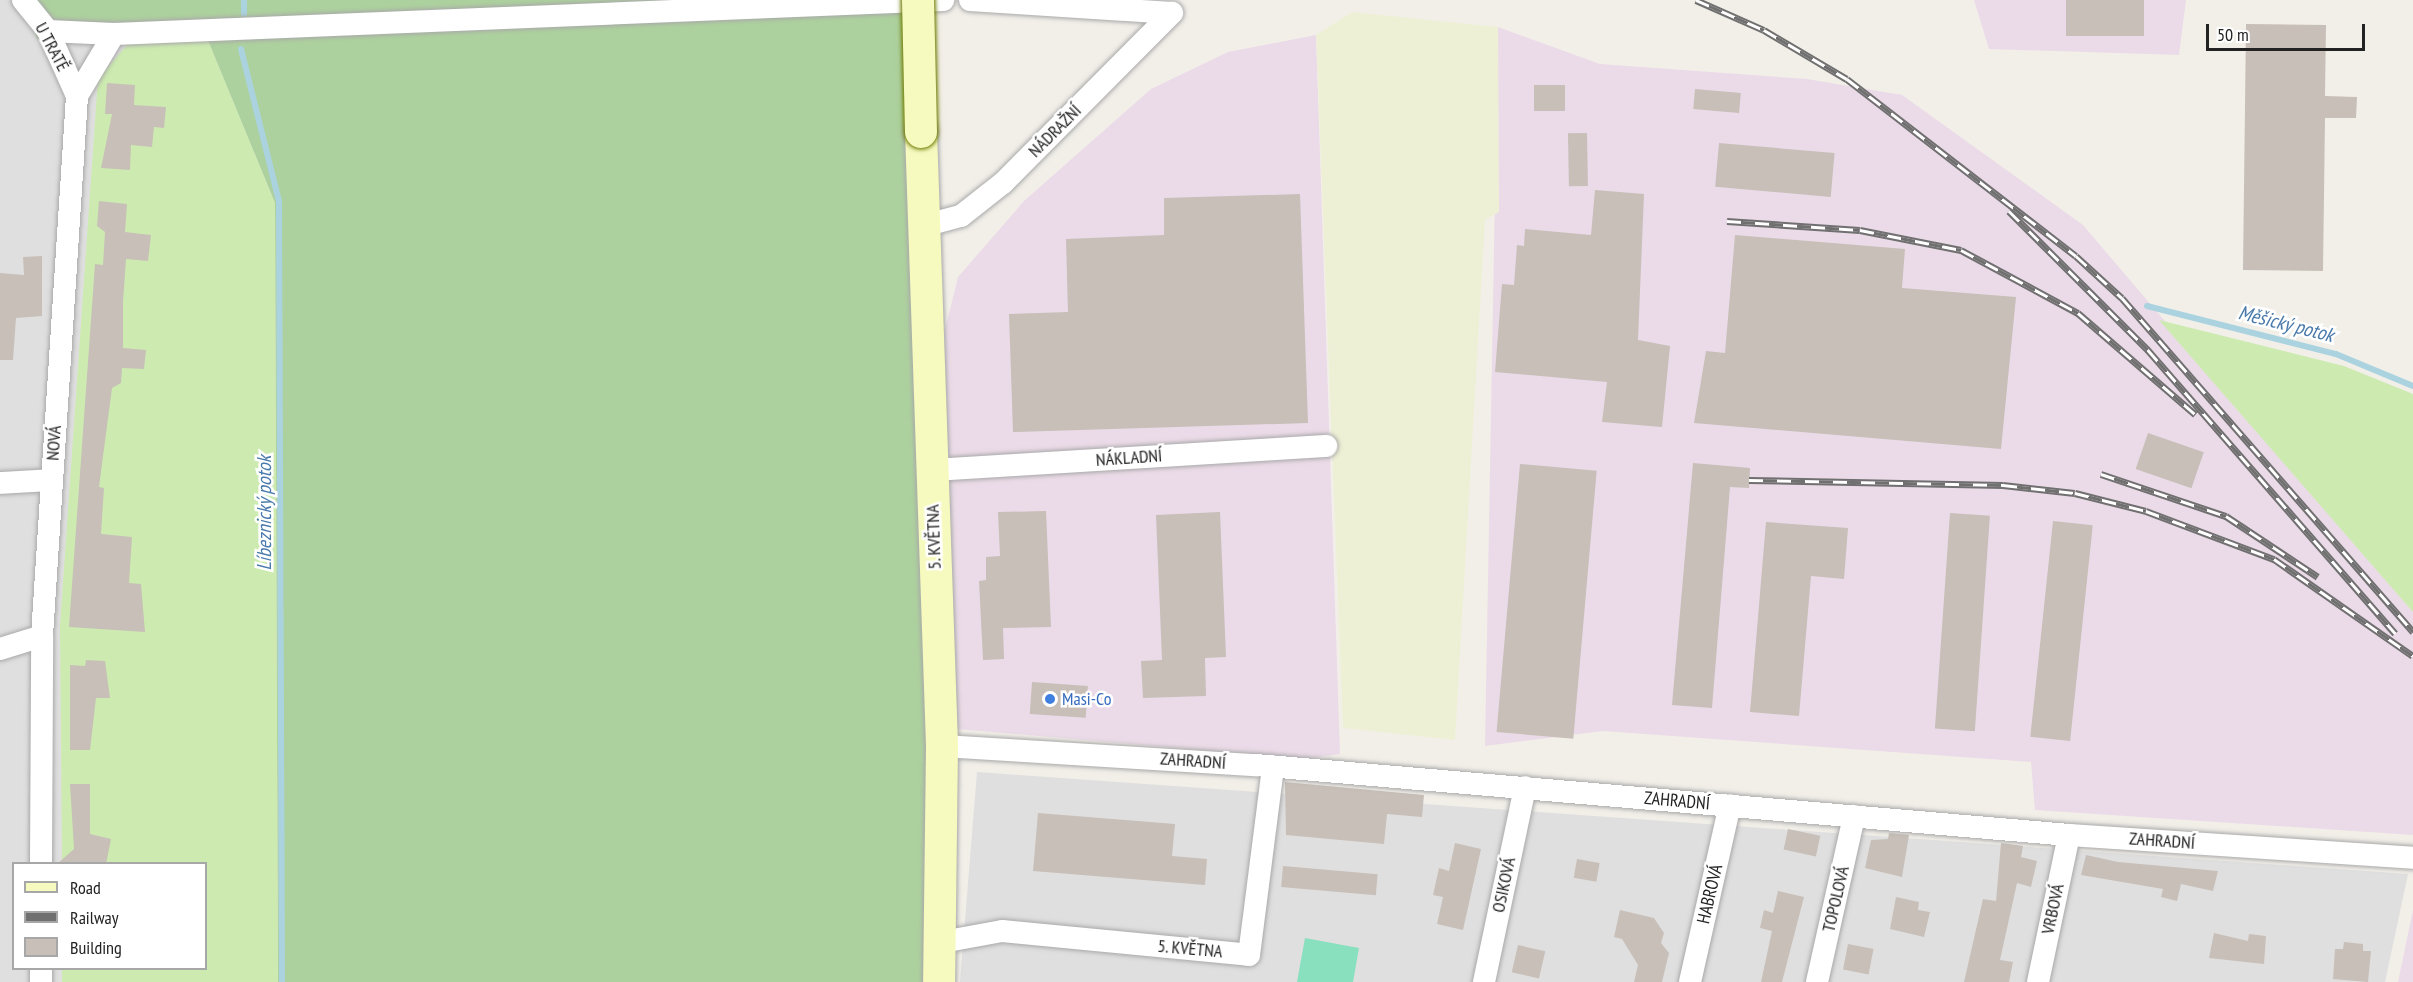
<!DOCTYPE html>
<meta charset="utf-8">
<style>
body{margin:0}
#map{position:relative;width:2413px;height:982px;overflow:hidden;background:#f2efe9;font-family:"PT Sans Narrow",sans-serif}
div>[style]{position:absolute}
[style*='--x']{left:calc(var(--x)*1px);top:calc(var(--y)*1px);width:calc(var(--w)*1px);rotate:calc(var(--a)*1deg)}
.residential>*{inset:0;background:#e0dfdf}
.industrial>*{inset:0;background:#ebdbe8}
.farmland>*{inset:0;background:#eef0d5}
.grass>*{inset:0;background:#cdebb0}
.forest>*{inset:0;background:#add19e}
.pitch>*{inset:0;background:#88e0be}
.stream>*{height:6px;margin:-3px;padding:0 3px;transform-origin:3px;border-radius:3px;background:#aad3df}
.building>*{inset:0;background:#c7bfb8;transform-origin:0 0}
.roads{filter:drop-shadow(0 0 2px #a9a9a9) drop-shadow(0 0 2px #a9a9a9)}
.street>*{height:22px;margin:-11px;padding:0 11px;transform-origin:11px;border-radius:11px;background:#fff}
.secondary>*{height:32px;margin:-16px;padding:0 16px;transform-origin:16px;border-radius:16px;background:#f7fabf}
.rail>*{height:7px;margin-top:-3.5px;transform-origin:0;background:repeating-linear-gradient(90deg,#fff 0 14px,#707070 0 28px);box-sizing:border-box;border-block:2px solid #707070}
.bridges{filter:drop-shadow(0 0 2px #707d05) drop-shadow(0 0 2px #707d05)}
.secondary-bridge>*{height:32px;margin:-16px;padding:0 16px;transform-origin:16px;border-radius:16px;background:#f7fabf}
.dots>*{width:16px;height:16px;translate:-50% -50%;box-sizing:border-box;border:3px solid #fff;border-radius:50%}
span{translate:-50% -50%;white-space:nowrap;text-align:center;line-height:1.15;-webkit-text-stroke:5px #fff;paint-order:stroke}
.street-label{font-size:18px;color:#222}
.shop-label{font-size:18px;color:#366cbe}
.left{translate:0 -50%;text-align:left}
.water-label{font-size:20px;color:#4a7aab;font-style:italic}
.legend{position:absolute;left:12px;top:862px;width:195px;height:108px;box-sizing:border-box;background:#fff;border:2px solid #a7a7a7;margin:0;padding:8px 10px;list-style:none;font-size:18px;color:#222}
.legend li{display:flex;align-items:center;gap:12px;height:30px}
.legend b{width:30px;border:2px solid #a7a7a7}
.scale{position:absolute;left:2206px;top:24px;width:159px;height:27px;box-sizing:border-box;border:3px solid #222;border-top:0;padding-left:8px;font-size:18px;line-height:21px;white-space:nowrap;color:#222;-webkit-text-stroke:4px #fff;paint-order:stroke}
</style>
<div id="map">
<div class="residential">
<i style="clip-path:polygon(evenodd,0 0,20px 0,166px 39px,278px 982px,0 982px,0 0,14px 864px,206px 864px,206px 968px,14px 968px,14px 864px)"></i>
<i style="clip-path:polygon(977px 772px,2408px 874px,2385px 982px,960px 982px)"></i>
</div>
<div class="industrial">
<i style="clip-path:polygon(1974px 0,2186px 0,2179px 55px,1989px 49px)"></i>
<i style="clip-path:polygon(1498px 27px,1600px 64px,1807px 79px,1902px 95px,2083px 225px,2413px 612px,2413px 835px,2035px 810px,2031px 762px,1603px 731px,1485px 746px)"></i>
<i style="clip-path:polygon(1316px 35px,1340px 754px,1305px 759px,957px 729px,944px 334px,958px 277px,1024px 201px,1151px 89px,1228px 52px)"></i>
<i style="clip-path:polygon(2413px 910px,2413px 982px,2398px 982px)"></i>
</div>
<div class="farmland">
<i style="clip-path:polygon(1352px 12px,1498px 27px,1499px 212px,1485px 220px,1455px 740px,1343px 728px,1316px 35px)"></i>
</div>
<div class="grass">
<i style="clip-path:polygon(207px 38px,275px 203px,278px 982px,62px 982px,62px 969px,206px 968px,206px 864px,62px 864px,60px 626px,98px 78px,127px 45px)"></i>
<i style="clip-path:polygon(2159px 320px,2344px 366px,2413px 394px,2413px 612px)"></i>
</div>
<div class="forest">
<i style="clip-path:polygon(20px 0,903px 0,933px 921px,928px 982px,278px 982px,275px 203px,207px 38px,127px 45px,37px 39px)"></i>
</div>
<div class="pitch">
<i style="clip-path:polygon(1305px 938px,1359px 948px,1353px 982px,1297px 982px)"></i>
</div>
<div class="stream">
<i style="--x:244;--y:14;--w:14;--a:-90"></i>
<i style="--x:241;--y:49;--w:157;--a:76"></i>
<i style="--x:279;--y:201;--w:781;--a:89.78"></i>
<i style="--x:2147;--y:306;--w:195;--a:14.3"></i>
<i style="--x:2336;--y:354;--w:83;--a:22.6"></i>
</div>
<div class="building">
<i style="left:2066px;top:0;width:78px;height:36px"></i>
<i style="clip-path:polygon(2246px 24px,2326px 25px,2325px 96px,2357px 97px,2356px 118px,2325px 118px,2323px 271px,2243px 270px)"></i>
<i style="clip-path:polygon(107px 83px,135px 85px,134px 105px,166px 107px,164px 128px,154px 127px,152px 147px,131px 145px,130px 170px,101px 168px,112px 114px,105px 114px)"></i>
<i style="left:1534px;top:85px;width:31px;height:26px"></i>
<i style="left:1695px;top:89px;width:46px;height:20px;rotate:5deg"></i>
<i style="left:1587px;top:133px;width:53px;height:19px;rotate:89deg"></i>
<i style="left:1719px;top:143px;width:116px;height:44px;rotate:5deg"></i>
<i style="clip-path:polygon(1595px 190px,1644px 194px,1638px 340px,1670px 346px,1662px 427px,1602px 422px,1607px 382px,1495px 372px,1502px 284px,1514px 285px,1517px 245px,1524px 246px,1525px 229px,1591px 235px)"></i>
<i style="clip-path:polygon(1300px 194px,1308px 423px,1013px 432px,1009px 314px,1068px 312px,1066px 239px,1164px 235px,1164px 198px)"></i>
<i style="clip-path:polygon(99px 201px,127px 204px,125px 232px,151px 235px,148px 261px,126px 259px,123px 302px,123px 348px,146px 350px,144px 369px,122px 368px,121px 383px,112px 388px,99px 487px,104px 488px,101px 534px,132px 537px,129px 583px,141px 584px,145px 632px,69px 627px,95px 264px,103px 265px,105px 232px,97px 226px)"></i>
<i style="clip-path:polygon(1735px 235px,1905px 249px,1902px 288px,2016px 297px,2001px 449px,1694px 423px,1706px 351px,1725px 353px)"></i>
<i style="clip-path:polygon(42px 256px,42px 316px,16px 318px,13px 360px,0 360px,0 273px,24px 275px,23px 257px)"></i>
<i style="left:2148px;top:433px;width:59px;height:38px;rotate:19deg"></i>
<i style="clip-path:polygon(1693px 463px,1750px 468px,1749px 488px,1730px 487px,1712px 708px,1672px 705px)"></i>
<i style="left:1520px;top:464px;width:77px;height:269px;rotate:5deg"></i>
<i style="clip-path:polygon(1046px 511px,1051px 627px,1003px 628px,1004px 659px,983px 660px,979px 581px,986px 580px,986px 557px,1000px 556px,998px 512px)"></i>
<i style="clip-path:polygon(1220px 512px,1226px 657px,1205px 658px,1206px 696px,1143px 698px,1141px 661px,1162px 660px,1156px 515px)"></i>
<i style="left:1950px;top:513px;width:40px;height:216px;rotate:4deg"></i>
<i style="left:2053px;top:521px;width:40px;height:217px;rotate:6deg"></i>
<i style="clip-path:polygon(1766px 522px,1848px 528px,1844px 579px,1811px 576px,1799px 716px,1750px 712px)"></i>
<i style="clip-path:polygon(86px 660px,105px 661px,110px 698px,96px 698px,90px 750px,70px 750px,70px 665px,85px 666px)"></i>
<i style="left:1032px;top:682px;width:56px;height:32px;rotate:4deg"></i>
<i style="clip-path:polygon(1285px 782px,1424px 795px,1422px 817px,1387px 814px,1384px 844px,1286px 835px)"></i>
<i style="clip-path:polygon(70px 784px,90px 784px,90px 834px,111px 839px,106px 864px,57px 864px,74px 849px)"></i>
<i style="clip-path:polygon(1038px 813px,1175px 824px,1172px 856px,1207px 859px,1205px 885px,1033px 871px)"></i>
<i style="left:1788px;top:829px;width:33px;height:21px;rotate:12deg"></i>
<i style="clip-path:polygon(1889px 833px,1909px 835px,1902px 877px,1865px 868px,1871px 840px,1888px 839px)"></i>
<i style="clip-path:polygon(1455px 843px,1481px 849px,1463px 930px,1437px 924px,1443px 897px,1433px 895px,1439px 868px,1449px 871px)"></i>
<i style="clip-path:polygon(2001px 843px,2023px 846px,2021px 857px,2037px 861px,2031px 887px,2017px 883px,2000px 960px,2013px 962px,2009px 982px,1964px 982px,1983px 899px,1996px 901px)"></i>
<i style="clip-path:polygon(2086px 855px,2118px 862px,2218px 871px,2213px 891px,2181px 884px,2177px 901px,2161px 897px,2163px 889px,2081px 875px)"></i>
<i style="left:1577px;top:859px;width:23px;height:19px;rotate:10deg"></i>
<i style="left:1283px;top:866px;width:95px;height:21px;rotate:5deg"></i>
<i style="clip-path:polygon(1778px 891px,1804px 897px,1782px 982px,1761px 982px,1772px 931px,1760px 928px,1764px 910px,1773px 913px)"></i>
<i style="clip-path:polygon(1896px 897px,1919px 902px,1918px 910px,1930px 912px,1924px 937px,1890px 929px)"></i>
<i style="clip-path:polygon(1620px 910px,1654px 918px,1664px 933px,1661px 943px,1669px 953px,1662px 982px,1634px 982px,1638px 965px,1622px 939px,1614px 937px)"></i>
<i style="clip-path:polygon(2214px 933px,2248px 941px,2249px 934px,2266px 936px,2264px 964px,2209px 958px)"></i>
<i style="clip-path:polygon(2344px 942px,2363px 944px,2363px 951px,2371px 951px,2368px 982px,2333px 979px,2335px 949px,2343px 949px)"></i>
<i style="left:1848px;top:944px;width:26px;height:26px;rotate:11deg"></i>
<i style="left:1518px;top:945px;width:28px;height:28px;rotate:13deg"></i>
</div>
<div class="roads">
<div class="street">
<i style="--x:23;--y:0;--w:40;--a:51"></i>
<i style="--x:48;--y:31;--w:71;--a:66"></i>
<i style="--x:970;--y:0;--w:202;--a:3.7"></i>
<i style="--x:48;--y:31;--w:66;--a:2.6"></i>
<i style="--x:114;--y:34;--w:830;--a:-2.35"></i>
<i style="--x:923;--y:226;--w:39;--a:-15"></i>
<i style="--x:961;--y:216;--w:53;--a:-38.2"></i>
<i style="--x:1003;--y:183;--w:240;--a:-45.2"></i>
<i style="--x:932;--y:470;--w:395;--a:-3.5"></i>
<i style="--x:0;--y:483;--w:52;--a:-3.3"></i>
<i style="--x:0;--y:649;--w:44;--a:-17.2"></i>
<i style="--x:942;--y:746;--w:315;--a:3.5"></i>
<i style="--x:1256;--y:765;--w:816;--a:4.92"></i>
<i style="--x:2069;--y:835;--w:345;--a:3.8"></i>
<i style="--x:41;--y:864;--w:228;--a:-89.7"></i>
<i style="--x:42;--y:636;--w:541;--a:-86.29"></i>
<i style="--x:77;--y:96;--w:72;--a:-59.2"></i>
<i style="--x:942;--y:942;--w:61;--a:-10.4"></i>
<i style="--x:1002;--y:931;--w:248;--a:5.5"></i>
<i style="--x:1249;--y:955;--w:190;--a:-82.7"></i>
<i style="--x:41;--y:982;--w:14;--a:-90"></i>
<i style="--x:1484;--y:982;--w:199;--a:-78.1"></i>
<i style="--x:1690;--y:982;--w:181;--a:-77.3"></i>
<i style="--x:1817;--y:982;--w:170;--a:-77.4"></i>
<i style="--x:2038;--y:982;--w:150;--a:-78.1"></i>
</div>
<div class="secondary">
<i style="--x:921;--y:132;--w:614;--a:88.04"></i>
<i style="--x:942;--y:746;--w:236;--a:90.7"></i>
</div>
</div>
<div class="rail">
<i style="--x:1696;--y:0;--w:74;--a:23.8"></i>
<i style="--x:1764;--y:30;--w:96;--a:30.6"></i>
<i style="--x:1847;--y:79;--w:289;--a:37.7"></i>
<i style="--x:2076;--y:256;--w:62;--a:42.4"></i>
<i style="--x:2122;--y:298;--w:443;--a:48.9"></i>
<i style="--x:2009;--y:211;--w:197;--a:45"></i>
<i style="--x:2148;--y:350;--w:376;--a:48.9"></i>
<i style="--x:1727;--y:221;--w:133;--a:3.9"></i>
<i style="--x:1860;--y:230;--w:103;--a:11.2"></i>
<i style="--x:1961;--y:250;--w:133;--a:28.3"></i>
<i style="--x:2078;--y:313;--w:155;--a:40.8"></i>
<i style="--x:2101;--y:474;--w:132;--a:18.6"></i>
<i style="--x:2226;--y:516;--w:110;--a:33.5"></i>
<i style="--x:1749;--y:480;--w:254;--a:1.1"></i>
<i style="--x:2003;--y:485;--w:72;--a:6.3"></i>
<i style="--x:2075;--y:493;--w:73;--a:14.2"></i>
<i style="--x:2146;--y:511;--w:137;--a:20.6"></i>
<i style="--x:2274;--y:559;--w:169;--a:34.9"></i>
</div>
<div class="bridges">
<div class="secondary-bridge">
<i style="--x:918;--y:0;--w:132;--a:88.7"></i>
</div>
</div>
<div class="dots">
<i style="left:1050px;top:699px;background:#3f7fe0"></i>
</div>
<div class="street-label">
<span style="left:52px;top:47px;rotate:62deg">U TRATĚ</span>
<span style="left:1055px;top:131px;rotate:-45deg">NÁDRAŽNÍ</span>
<span style="left:54px;top:443px;rotate:-86deg">NOVÁ</span>
<span style="left:1129px;top:458px;rotate:-4deg">NÁKLADNÍ</span>
<span style="left:934px;top:537px;rotate:-92deg">5. KVĚTNA</span>
<span style="left:1193px;top:761px;rotate:4deg">ZAHRADNÍ</span>
<span style="left:1677px;top:801px;rotate:5deg">ZAHRADNÍ</span>
<span style="left:2162px;top:841px;rotate:4deg">ZAHRADNÍ</span>
<span style="left:1504px;top:885px;rotate:-78deg">OSIKOVÁ</span>
<span style="left:1710px;top:894px;rotate:-77deg">HABROVÁ</span>
<span style="left:1836px;top:899px;rotate:-77deg">TOPOLOVÁ</span>
<span style="left:2053px;top:909px;rotate:-78deg">VRBOVÁ</span>
<span style="left:1190px;top:949px;rotate:5deg">5. KVĚTNA</span>
</div>
<div class="shop-label">
<span class="left" style="left:1062px;top:699px">Masi-Co</span>
</div>
<div class="water-label">
<span style="left:2286px;top:324px;rotate:14deg">Měšický potok</span>
<span style="left:264px;top:513px;rotate:-90deg">Líbeznický potok</span>
</div>
<ul class="legend">
<li><b style="height:8px;background:#f7fabf"></b>Road</li>
<li><b style="height:8px;background:#707070"></b>Railway</li>
<li><b style="height:16px;background:#c7bfb8"></b>Building</li>
</ul>
<div class="scale">50 m</div>
</div>
